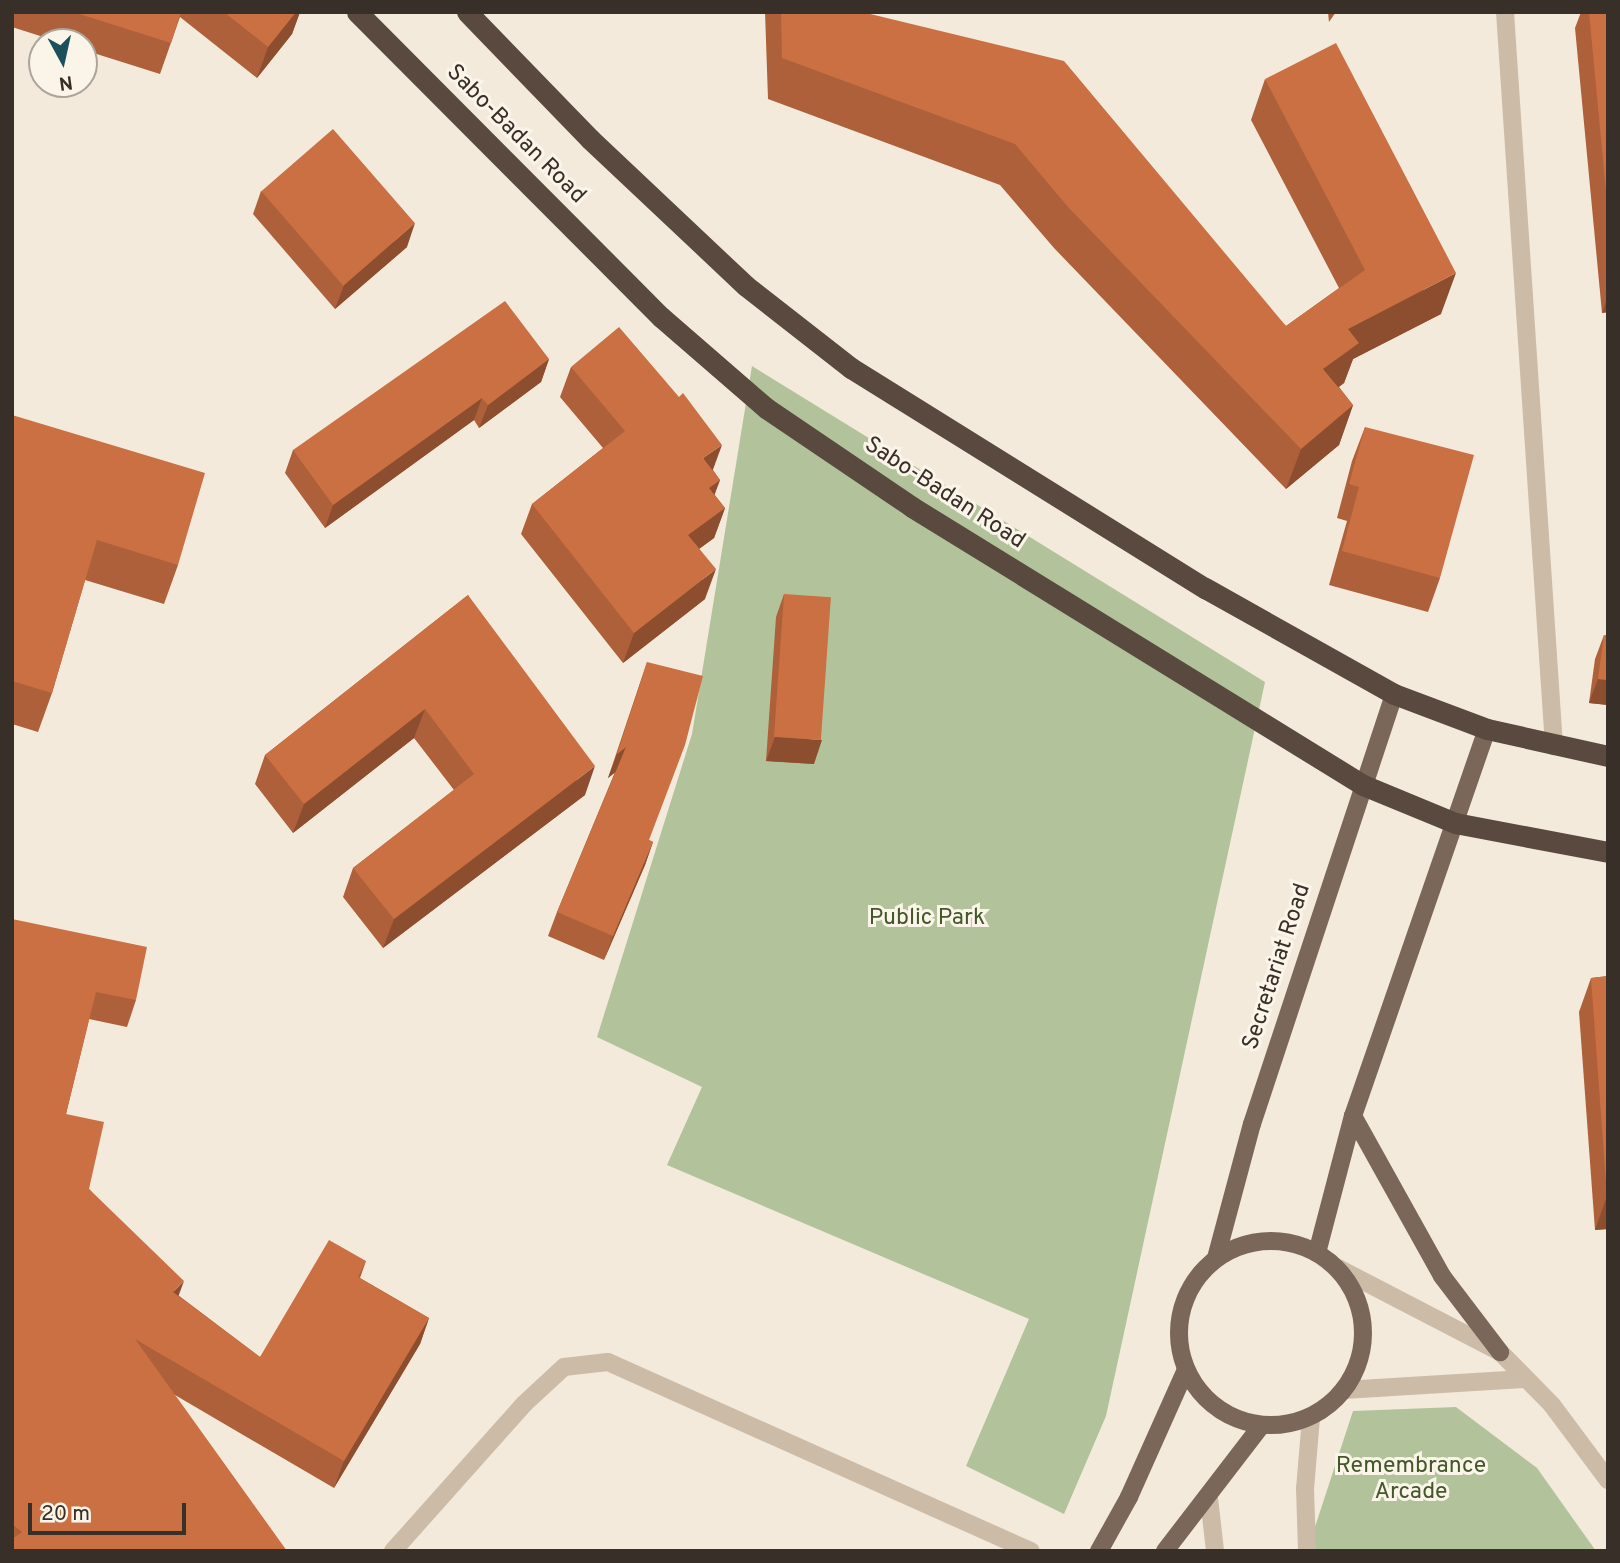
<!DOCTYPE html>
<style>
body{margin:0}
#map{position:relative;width:1620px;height:1563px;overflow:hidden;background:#f3eadc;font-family:Overpass,sans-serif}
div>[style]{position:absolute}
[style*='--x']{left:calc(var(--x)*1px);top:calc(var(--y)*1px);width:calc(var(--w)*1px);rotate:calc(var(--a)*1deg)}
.green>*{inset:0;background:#b2c39b}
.minor>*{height:18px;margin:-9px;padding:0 9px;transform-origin:9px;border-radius:9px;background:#ccbba7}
.major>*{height:18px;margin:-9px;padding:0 9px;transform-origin:9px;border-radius:9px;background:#7a6759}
.major>.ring{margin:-9px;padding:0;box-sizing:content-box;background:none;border:18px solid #7a6759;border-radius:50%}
.highway>*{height:21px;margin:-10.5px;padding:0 10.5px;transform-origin:10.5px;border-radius:10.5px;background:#59493f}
.wall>*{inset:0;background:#ae603a}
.shaded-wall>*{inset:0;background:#8d4e2f}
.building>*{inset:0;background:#ca7043;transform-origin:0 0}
span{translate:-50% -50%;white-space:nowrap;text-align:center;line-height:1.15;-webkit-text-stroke:6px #faf4e9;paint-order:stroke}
.street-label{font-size:23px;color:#382f28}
.park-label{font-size:23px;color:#43572b}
.frame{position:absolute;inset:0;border:14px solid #382f28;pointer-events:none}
.north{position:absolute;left:28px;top:28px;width:70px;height:70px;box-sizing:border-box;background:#faf4e9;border:2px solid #aca59c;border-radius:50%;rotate:172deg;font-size:19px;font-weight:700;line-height:28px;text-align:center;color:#382f28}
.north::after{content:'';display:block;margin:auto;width:24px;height:32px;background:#1c515b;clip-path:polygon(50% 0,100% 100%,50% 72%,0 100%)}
.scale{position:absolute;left:28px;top:1503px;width:158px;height:32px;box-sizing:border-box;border:4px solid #382f28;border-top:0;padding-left:9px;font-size:21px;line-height:24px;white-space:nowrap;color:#382f28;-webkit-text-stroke:5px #faf4e9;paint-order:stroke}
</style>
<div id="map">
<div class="green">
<i style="clip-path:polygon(752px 366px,1265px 682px,1106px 1416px,1064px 1514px,966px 1466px,1029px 1319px,667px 1165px,702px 1087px,597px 1037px,692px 734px)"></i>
<i style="clip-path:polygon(1456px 1407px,1537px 1468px,1596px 1551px,1314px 1551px,1312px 1536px,1353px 1411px)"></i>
</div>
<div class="minor">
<i style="--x:1505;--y:12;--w:736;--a:86.18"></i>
<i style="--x:1338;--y:1268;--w:182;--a:27.4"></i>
<i style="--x:1500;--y:1352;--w:74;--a:45.5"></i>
<i style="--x:1552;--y:1405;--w:94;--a:53.3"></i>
<i style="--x:1344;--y:1390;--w:180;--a:-3.5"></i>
<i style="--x:1209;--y:1498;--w:53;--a:83.5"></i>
<i style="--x:393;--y:1551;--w:197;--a:-48.3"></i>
<i style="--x:524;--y:1404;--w:54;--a:-42.8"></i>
<i style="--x:564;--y:1367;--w:44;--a:-6.5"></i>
<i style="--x:608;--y:1362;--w:463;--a:24.1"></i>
<i style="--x:1307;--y:1551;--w:62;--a:-91.8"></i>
<i style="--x:1305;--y:1489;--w:72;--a:-85.2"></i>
</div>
<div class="major">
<i style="--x:1353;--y:1116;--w:183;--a:60.9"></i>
<i style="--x:1442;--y:1276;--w:96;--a:52.7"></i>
<i class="ring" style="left:1179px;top:1241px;width:166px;height:166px"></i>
<i style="--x:1317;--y:1253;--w:142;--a:-75.3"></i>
<i style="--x:1353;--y:1116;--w:410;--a:-70.9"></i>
<i style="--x:1216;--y:1258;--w:139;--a:-75"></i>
<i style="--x:1252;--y:1124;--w:453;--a:-71.7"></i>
<i style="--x:1099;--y:1551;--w:62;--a:-60.9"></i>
<i style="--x:1129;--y:1497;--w:137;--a:-65.9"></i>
<i style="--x:1165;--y:1551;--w:158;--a:-52.5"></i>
</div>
<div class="highway">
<i style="--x:357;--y:12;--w:431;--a:45.1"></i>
<i style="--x:661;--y:317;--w:139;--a:40.9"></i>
<i style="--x:766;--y:408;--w:176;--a:34.1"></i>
<i style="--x:912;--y:507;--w:530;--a:31.65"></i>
<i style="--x:1363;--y:785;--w:100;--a:22.4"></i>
<i style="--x:1455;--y:823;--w:156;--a:10.7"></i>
<i style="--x:467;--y:12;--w:177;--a:45.9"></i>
<i style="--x:590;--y:139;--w:214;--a:43.3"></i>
<i style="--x:746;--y:286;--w:133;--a:38"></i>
<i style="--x:851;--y:368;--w:417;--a:31.9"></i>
<i style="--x:1205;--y:588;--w:217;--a:29.3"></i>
<i style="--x:1394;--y:694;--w:99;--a:20.6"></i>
<i style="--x:1487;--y:729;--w:124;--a:12.6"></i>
</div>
<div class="wall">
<i style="clip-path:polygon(12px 12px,300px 12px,292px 34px,257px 78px,180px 17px,160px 74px,84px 50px,84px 42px,59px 42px,12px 27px)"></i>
<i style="clip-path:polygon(765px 12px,862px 12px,1286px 326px,1339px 288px,1251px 120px,1265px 79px,1441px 314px,1353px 359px,1344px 383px,1339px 387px,1353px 405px,1339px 445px,1286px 489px,1054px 248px,1000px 185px,768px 99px)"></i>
<i style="clip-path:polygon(1328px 12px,1336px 12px,1329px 22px)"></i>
<i style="clip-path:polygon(1581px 12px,1608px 12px,1608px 312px,1602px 313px,1575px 28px)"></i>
<i style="clip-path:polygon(261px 191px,407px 247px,335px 309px,253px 214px)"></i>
<i style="clip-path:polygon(549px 359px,541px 382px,479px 428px,474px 420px,325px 528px,285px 473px,293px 450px)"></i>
<i style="clip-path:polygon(571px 367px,713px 470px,720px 480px,714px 494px,725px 508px,714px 538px,699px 549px,705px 599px,623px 663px,521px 534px,532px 504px,603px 448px,560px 397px)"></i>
<i style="clip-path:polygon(12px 415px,178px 565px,164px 604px,85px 580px,52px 693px,38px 732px,12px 724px)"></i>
<i style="clip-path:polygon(1365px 427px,1440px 578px,1428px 612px,1329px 585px,1347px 521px,1337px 518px,1352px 461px)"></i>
<i style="clip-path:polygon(784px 594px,814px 764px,766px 761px,776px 617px)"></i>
<i style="clip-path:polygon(468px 595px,585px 795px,383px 948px,343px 897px,353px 868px,454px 790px,414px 738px,293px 833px,255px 784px,265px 755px)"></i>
<i style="clip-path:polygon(1604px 635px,1608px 636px,1608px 705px,1589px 703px,1595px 659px)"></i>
<i style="clip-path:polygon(647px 662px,649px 840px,653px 842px,645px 865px,604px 960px,548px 936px,557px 912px,615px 772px,608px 778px)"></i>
<i style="clip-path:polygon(12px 919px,136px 1000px,127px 1027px,89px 1019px,66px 1114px,89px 1189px,178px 1295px,260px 1357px,366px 1261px,360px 1278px,429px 1318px,420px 1344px,334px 1488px,175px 1395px,12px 1551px)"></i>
<i style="clip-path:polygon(1608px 976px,1608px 1229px,1595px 1230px,1579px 1012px,1591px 978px)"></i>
</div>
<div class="shaded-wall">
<i style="clip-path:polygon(296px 12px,300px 12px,292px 34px,257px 78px,268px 47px)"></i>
<i style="clip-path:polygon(415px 223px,407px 247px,335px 309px,344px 285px)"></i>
<i style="clip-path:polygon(1456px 273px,1441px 314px,1353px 359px,1344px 383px,1308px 409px,1323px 369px,1348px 329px)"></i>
<i style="clip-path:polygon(1608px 297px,1608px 312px,1602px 313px)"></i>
<i style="clip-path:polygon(549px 359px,541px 382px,479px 428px,488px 405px)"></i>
<i style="clip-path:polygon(482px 398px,474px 420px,325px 528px,333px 505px)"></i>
<i style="clip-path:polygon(1353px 405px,1339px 445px,1286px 489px,1301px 449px)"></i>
<i style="clip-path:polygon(722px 445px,711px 475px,703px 458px)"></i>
<i style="clip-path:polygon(720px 480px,709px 510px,709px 488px)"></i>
<i style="clip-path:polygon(725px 508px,714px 538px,677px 565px,688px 535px)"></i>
<i style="clip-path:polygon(716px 569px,705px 599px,623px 663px,634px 633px)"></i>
<i style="clip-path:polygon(1598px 679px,1608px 680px,1608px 705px,1589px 703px)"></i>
<i style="clip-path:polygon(425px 709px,414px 738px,293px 833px,304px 804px)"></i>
<i style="clip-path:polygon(775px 737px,822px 740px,814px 764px,766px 761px)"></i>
<i style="clip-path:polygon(626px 747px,617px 771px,608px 778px,617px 754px)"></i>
<i style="clip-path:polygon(595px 766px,585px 795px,383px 948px,394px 919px)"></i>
<i style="clip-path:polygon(653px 842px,645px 865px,604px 960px,613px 936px)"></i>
<i style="clip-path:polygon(1607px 1196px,1608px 1229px,1595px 1230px)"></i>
<i style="clip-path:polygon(184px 1281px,174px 1308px,173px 1292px)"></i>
<i style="clip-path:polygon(429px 1318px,420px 1344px,334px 1488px,344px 1461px)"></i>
</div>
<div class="building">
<i style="clip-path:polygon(73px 12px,181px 12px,171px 43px)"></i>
<i style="clip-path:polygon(224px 12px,296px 12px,268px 47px)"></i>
<i style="clip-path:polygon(781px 12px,862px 12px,1064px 61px,1286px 326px,1365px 270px,1265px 79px,1336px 43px,1456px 273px,1348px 329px,1359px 343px,1323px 369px,1353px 405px,1301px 449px,1068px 207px,1015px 144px,782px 58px)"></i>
<i style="clip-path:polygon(1589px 12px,1608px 12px,1608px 213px)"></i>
<i style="left:333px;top:129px;width:125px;height:95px;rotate:49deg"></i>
<i style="clip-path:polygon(505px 301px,549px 359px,488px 405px,482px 398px,333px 505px,293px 450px)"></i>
<i style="clip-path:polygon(619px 327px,679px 397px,683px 393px,722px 445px,703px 458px,720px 480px,709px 488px,725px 508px,688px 535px,716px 569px,634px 633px,532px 504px,625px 431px,571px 367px)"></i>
<i style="clip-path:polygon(12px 415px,205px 473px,178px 565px,97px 540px,52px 693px,12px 681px)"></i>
<i style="clip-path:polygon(1365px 427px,1474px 455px,1440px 578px,1342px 551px,1359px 487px,1349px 484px)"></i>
<i style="left:784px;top:594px;width:47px;height:143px;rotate:4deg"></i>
<i style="clip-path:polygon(468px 595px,595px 766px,394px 919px,353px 868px,474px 774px,425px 709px,304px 804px,265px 755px)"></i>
<i style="clip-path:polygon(1604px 635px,1608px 636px,1608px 680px,1598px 679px)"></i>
<i style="clip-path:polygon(647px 662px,703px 676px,685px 745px,649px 840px,653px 842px,613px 936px,557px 912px,626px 747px,617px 754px)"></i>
<i style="clip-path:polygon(12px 919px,147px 947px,136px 1000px,96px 992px,66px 1114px,104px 1122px,89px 1189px,184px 1281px,173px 1292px,260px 1357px,329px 1240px,366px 1261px,358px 1277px,429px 1318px,344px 1461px,135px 1339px,287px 1551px,12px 1551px,12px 1539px,22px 1532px,12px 1524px)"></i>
<i style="clip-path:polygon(1608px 976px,1608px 1196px,1607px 1196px,1591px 978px)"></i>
</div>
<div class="street-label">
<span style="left:515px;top:135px;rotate:45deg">Sabo-Badan Road</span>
<span style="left:944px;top:494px;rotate:33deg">Sabo-Badan Road</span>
<span style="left:1278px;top:967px;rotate:-72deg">Secretariat Road</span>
</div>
<div class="park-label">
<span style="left:927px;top:919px">Public Park</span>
<span style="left:1411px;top:1480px">Remembrance<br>Arcade</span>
</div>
<div class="frame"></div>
<div class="north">N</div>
<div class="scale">20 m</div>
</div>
